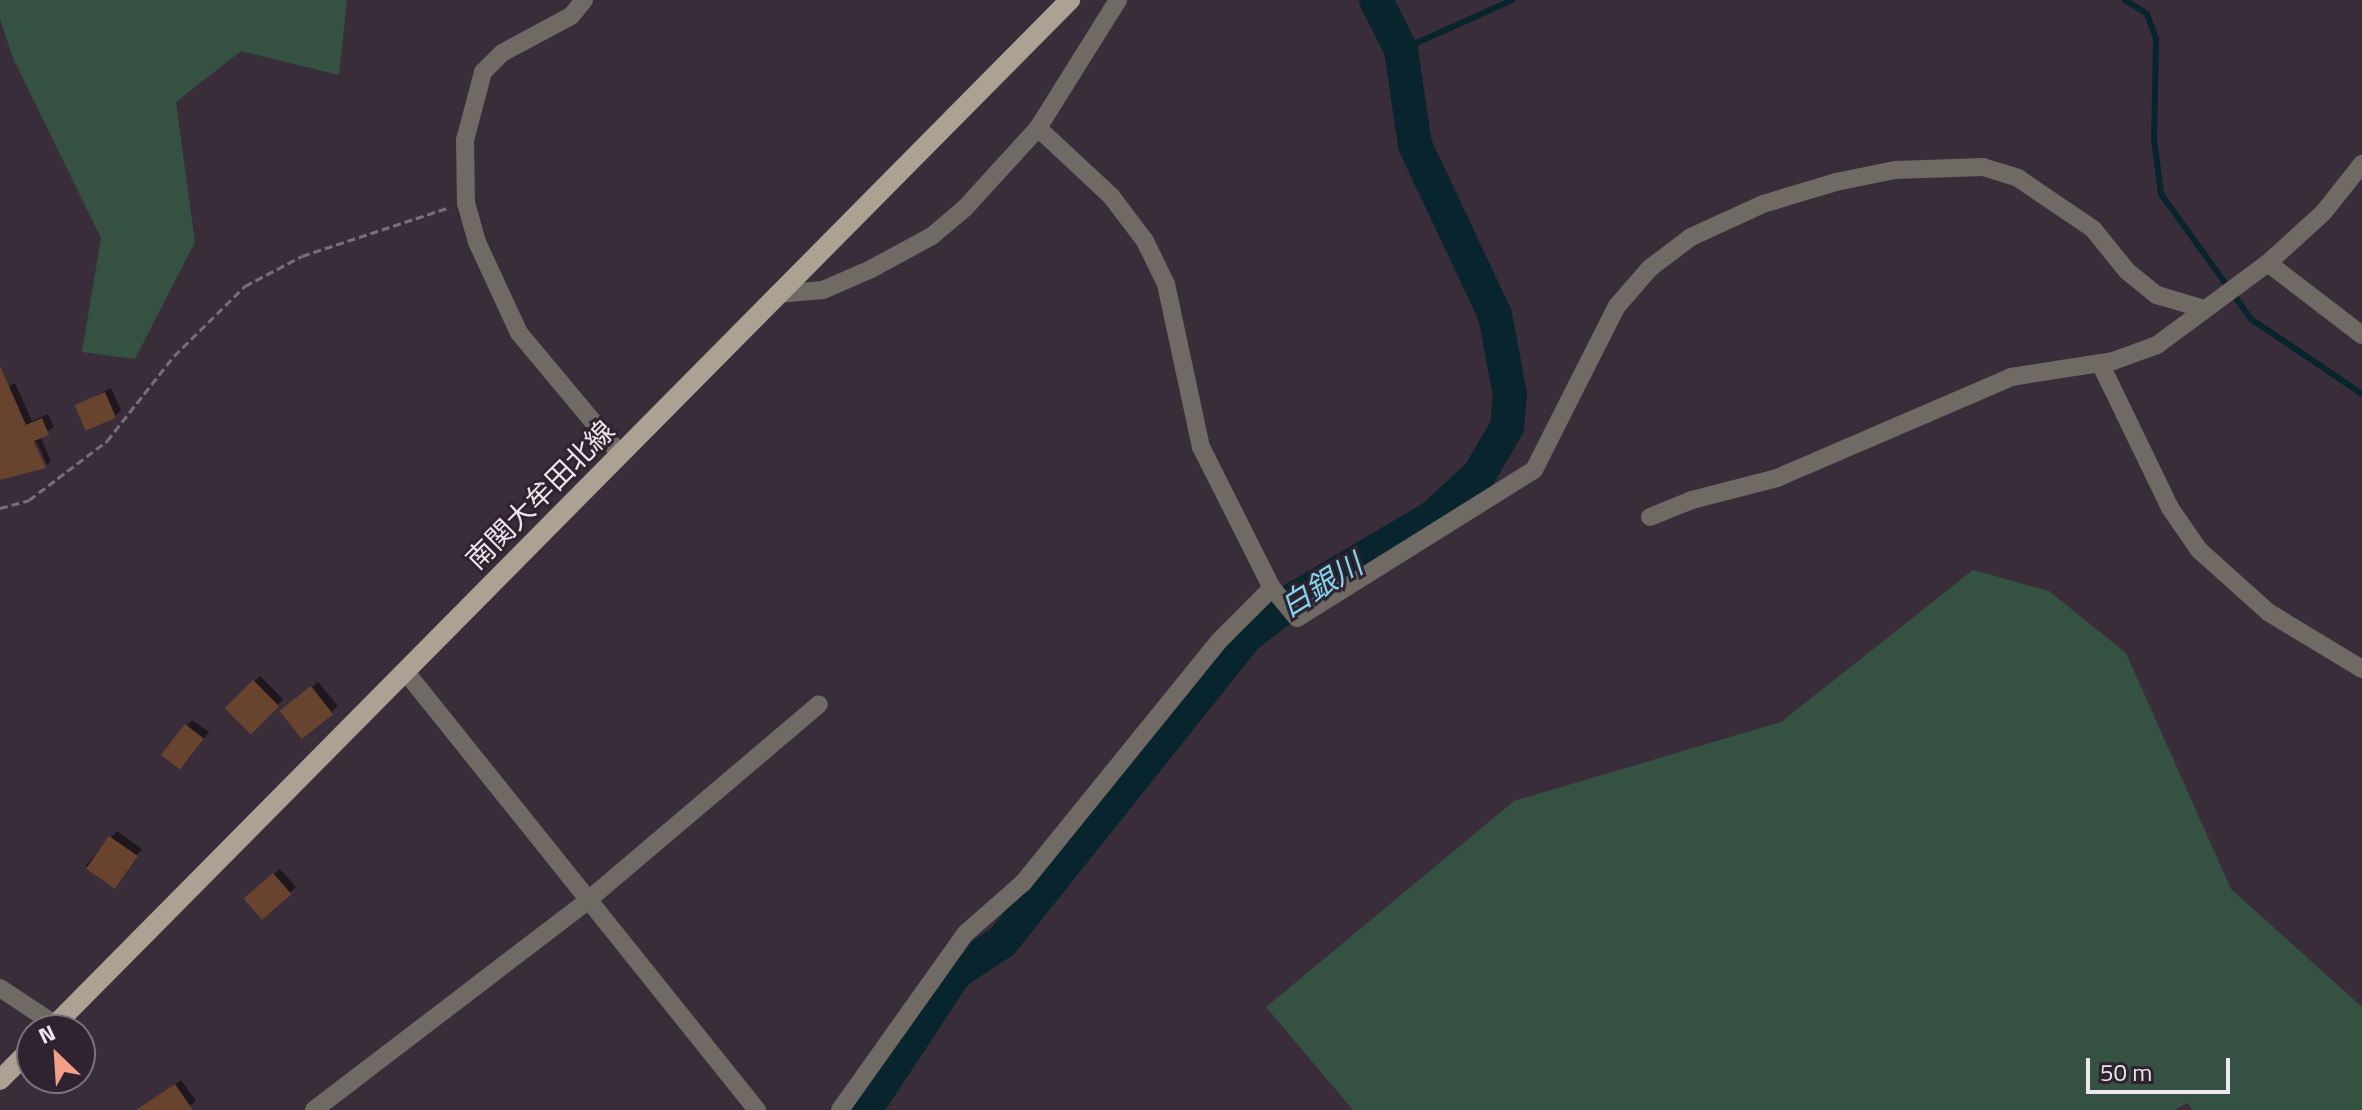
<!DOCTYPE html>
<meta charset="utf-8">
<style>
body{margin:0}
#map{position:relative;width:2362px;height:1110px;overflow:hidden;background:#392d39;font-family:"Titillium Web","Noto Sans JP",sans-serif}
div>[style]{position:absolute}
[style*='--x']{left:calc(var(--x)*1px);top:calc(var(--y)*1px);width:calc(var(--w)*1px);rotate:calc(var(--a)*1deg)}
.green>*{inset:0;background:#345142}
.shadow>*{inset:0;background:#0007;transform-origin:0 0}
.stream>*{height:6px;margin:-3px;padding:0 3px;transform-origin:3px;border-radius:3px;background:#08242c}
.river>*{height:34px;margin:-17px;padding:0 17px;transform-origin:17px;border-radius:17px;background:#08242c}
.building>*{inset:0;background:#68442e;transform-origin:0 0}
.path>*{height:3px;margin-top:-1.5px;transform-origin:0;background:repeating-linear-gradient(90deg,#786d78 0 8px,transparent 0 12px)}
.street>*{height:18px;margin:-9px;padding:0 9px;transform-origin:9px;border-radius:9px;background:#6f6a63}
.primary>*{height:20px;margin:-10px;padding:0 10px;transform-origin:10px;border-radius:10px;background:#aca293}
span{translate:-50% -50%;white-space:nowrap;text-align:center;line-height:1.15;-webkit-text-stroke:6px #2f232f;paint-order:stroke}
.street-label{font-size:28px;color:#eee6ee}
.water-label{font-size:30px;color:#80d5ef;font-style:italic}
.north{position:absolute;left:16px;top:1014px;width:80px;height:80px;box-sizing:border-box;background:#2f232f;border:2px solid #7b717b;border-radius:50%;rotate:335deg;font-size:22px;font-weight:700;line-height:32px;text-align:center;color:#eee6ee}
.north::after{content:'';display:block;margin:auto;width:28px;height:36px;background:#f49e87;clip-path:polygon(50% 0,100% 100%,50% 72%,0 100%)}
.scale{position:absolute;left:2086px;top:1058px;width:144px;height:36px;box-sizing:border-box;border:4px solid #eee6ee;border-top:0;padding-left:10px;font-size:24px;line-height:28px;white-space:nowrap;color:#eee6ee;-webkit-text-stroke:6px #2f232f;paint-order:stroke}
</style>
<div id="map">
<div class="green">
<i style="clip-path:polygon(0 0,347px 0,339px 75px,241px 51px,176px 102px,195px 242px,135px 359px,82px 352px,101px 238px,13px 58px,0 19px)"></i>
<i style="clip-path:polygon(1973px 570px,2049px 591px,2126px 653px,2231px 889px,2362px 1007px,2362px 1110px,2192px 1110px,2188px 1103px,2174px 1110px,1353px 1110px,1266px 1007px,1514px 801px,1781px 722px)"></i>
</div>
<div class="shadow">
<i style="clip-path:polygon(15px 383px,32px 421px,48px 414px,54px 427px,40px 436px,51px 461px,47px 465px,32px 431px,44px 467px,0 478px,0 390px)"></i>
<i style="clip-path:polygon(111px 388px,121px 410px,115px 416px,77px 406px)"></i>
<i style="left:260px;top:676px;width:33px;height:45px;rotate:45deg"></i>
<i style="clip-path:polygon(318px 682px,338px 706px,302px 737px,288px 707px)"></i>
<i style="clip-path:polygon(192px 720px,209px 732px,187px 761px,186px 726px)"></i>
<i style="clip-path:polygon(117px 831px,142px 849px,115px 881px,85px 866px)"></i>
<i style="clip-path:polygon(280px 869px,296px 887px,262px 917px,251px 893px)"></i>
<i style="clip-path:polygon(181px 1080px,196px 1101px,185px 1110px,137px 1110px)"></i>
</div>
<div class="stream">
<i style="--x:2125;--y:0;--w:26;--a:32"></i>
<i style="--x:2147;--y:14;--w:27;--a:70"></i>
<i style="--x:2156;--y:39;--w:100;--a:91.1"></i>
<i style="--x:2154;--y:139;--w:55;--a:82.7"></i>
<i style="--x:2161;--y:194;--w:154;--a:54.2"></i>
<i style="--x:2251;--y:319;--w:134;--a:34"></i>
<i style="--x:1401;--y:50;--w:122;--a:-24.2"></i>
</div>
<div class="river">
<i style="--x:865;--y:1110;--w:165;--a:-56.6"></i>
<i style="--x:956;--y:972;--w:55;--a:-33.1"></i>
<i style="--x:1002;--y:942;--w:391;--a:-51.4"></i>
<i style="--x:1246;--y:636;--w:63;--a:-37.2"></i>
<i style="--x:1296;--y:598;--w:158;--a:-30.5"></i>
<i style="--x:1432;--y:518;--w:64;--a:-42.5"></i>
<i style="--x:1479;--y:475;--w:56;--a:-59.7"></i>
<i style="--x:1507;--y:427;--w:32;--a:-85"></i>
<i style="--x:1510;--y:395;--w:81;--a:-100.6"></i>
<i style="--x:1495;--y:315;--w:188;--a:-115.2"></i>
<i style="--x:1415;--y:145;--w:96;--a:-98.4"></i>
<i style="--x:1401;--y:50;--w:56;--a:-116.6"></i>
</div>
<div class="building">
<i style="clip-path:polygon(0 366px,26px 425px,42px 418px,49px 435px,34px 441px,46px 468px,0 480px)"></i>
<i style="left:105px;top:392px;width:28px;height:33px;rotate:67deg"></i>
<i style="left:253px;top:680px;width:37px;height:40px;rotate:45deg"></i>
<i style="left:311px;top:686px;width:36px;height:40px;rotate:52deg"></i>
<i style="left:185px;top:724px;width:24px;height:39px;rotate:38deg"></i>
<i style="left:109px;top:836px;width:35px;height:40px;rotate:35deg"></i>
<i style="left:273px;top:873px;width:28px;height:39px;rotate:49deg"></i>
<i style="clip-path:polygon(175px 1084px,193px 1110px,136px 1110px)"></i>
</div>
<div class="path">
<i style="--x:0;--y:508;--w:30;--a:-15"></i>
<i style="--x:29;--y:500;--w:98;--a:-37.1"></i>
<i style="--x:107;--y:441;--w:108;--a:-51.8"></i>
<i style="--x:174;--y:356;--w:100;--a:-44.6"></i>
<i style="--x:245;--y:286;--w:64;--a:-27.8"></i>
<i style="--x:302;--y:256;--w:156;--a:-18.3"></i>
</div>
<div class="street">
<i style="--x:584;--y:0;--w:21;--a:129"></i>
<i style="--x:571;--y:16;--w:78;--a:151.8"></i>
<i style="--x:502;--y:53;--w:27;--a:135"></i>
<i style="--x:483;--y:72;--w:70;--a:104.8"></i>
<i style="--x:465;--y:140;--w:63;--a:89.1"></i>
<i style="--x:466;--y:203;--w:41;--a:74.2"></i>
<i style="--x:477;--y:242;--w:100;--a:65.2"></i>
<i style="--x:519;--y:333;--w:158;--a:50.1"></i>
<i style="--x:1038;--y:128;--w:100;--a:43"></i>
<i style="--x:1111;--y:196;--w:56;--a:52.9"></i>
<i style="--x:1145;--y:241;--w:48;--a:64"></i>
<i style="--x:1166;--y:284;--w:167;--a:77.9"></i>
<i style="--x:1201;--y:447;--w:158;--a:63.3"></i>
<i style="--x:2268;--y:263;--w:118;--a:37.5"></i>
<i style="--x:777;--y:294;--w:46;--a:-5"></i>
<i style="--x:823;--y:290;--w:52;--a:-23.6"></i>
<i style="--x:871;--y:269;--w:69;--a:-28.4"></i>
<i style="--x:932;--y:236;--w:43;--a:-40.3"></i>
<i style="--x:965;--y:208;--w:108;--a:-47.6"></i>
<i style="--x:1038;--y:128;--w:151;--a:-58"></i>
<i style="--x:2100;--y:363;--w:161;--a:64.2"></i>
<i style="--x:2170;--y:508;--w:51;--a:55.4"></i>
<i style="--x:2199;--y:550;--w:93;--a:41.9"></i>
<i style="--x:2268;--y:612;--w:110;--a:31.2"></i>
<i style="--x:1650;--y:517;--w:45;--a:-22"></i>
<i style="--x:1692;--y:500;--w:88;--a:-14.5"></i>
<i style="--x:1777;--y:478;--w:255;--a:-23.3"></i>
<i style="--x:2011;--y:377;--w:103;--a:-8.9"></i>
<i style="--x:2113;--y:361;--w:47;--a:-20"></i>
<i style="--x:2157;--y:345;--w:138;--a:-36.5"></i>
<i style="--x:2268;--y:263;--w:74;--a:-42.3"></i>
<i style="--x:2323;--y:213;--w:63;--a:-51.5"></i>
<i style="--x:405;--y:671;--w:563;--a:51.28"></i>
<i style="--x:0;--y:988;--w:67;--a:33.5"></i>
<i style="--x:314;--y:1110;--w:344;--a:-37.4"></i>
<i style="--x:587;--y:901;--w:304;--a:-40.3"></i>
<i style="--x:840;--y:1110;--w:217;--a:-54.6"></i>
<i style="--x:966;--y:933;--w:76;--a:-41.3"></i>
<i style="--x:1023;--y:883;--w:311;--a:-51"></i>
<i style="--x:1219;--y:641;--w:75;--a:-45"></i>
<i style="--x:1272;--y:588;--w:39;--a:50"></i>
<i style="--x:1297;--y:618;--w:279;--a:-32"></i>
<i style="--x:1534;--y:470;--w:184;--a:-63.2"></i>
<i style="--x:1617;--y:306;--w:50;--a:-49"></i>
<i style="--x:1650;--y:268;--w:51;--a:-37.1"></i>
<i style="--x:1691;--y:237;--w:79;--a:-24.6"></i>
<i style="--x:1763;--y:204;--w:76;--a:-16.8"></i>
<i style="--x:1836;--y:182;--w:60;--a:-11.5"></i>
<i style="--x:1895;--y:170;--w:88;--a:-2"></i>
<i style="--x:1983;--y:167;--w:37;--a:17"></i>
<i style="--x:2018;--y:178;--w:91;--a:34.2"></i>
<i style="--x:2093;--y:229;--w:54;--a:51"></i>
<i style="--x:2127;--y:271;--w:38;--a:39"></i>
<i style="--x:2157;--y:295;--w:46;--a:16.5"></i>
</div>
<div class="primary">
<i style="--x:50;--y:1030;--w:1450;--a:-45.28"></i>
<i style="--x:0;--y:1080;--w:45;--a:-45"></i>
</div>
<div class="street-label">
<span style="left:540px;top:495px;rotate:-45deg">南関大牟田北線</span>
</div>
<div class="water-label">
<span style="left:1321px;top:585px;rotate:-32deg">白銀川</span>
</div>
<div class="north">N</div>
<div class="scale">50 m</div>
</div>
